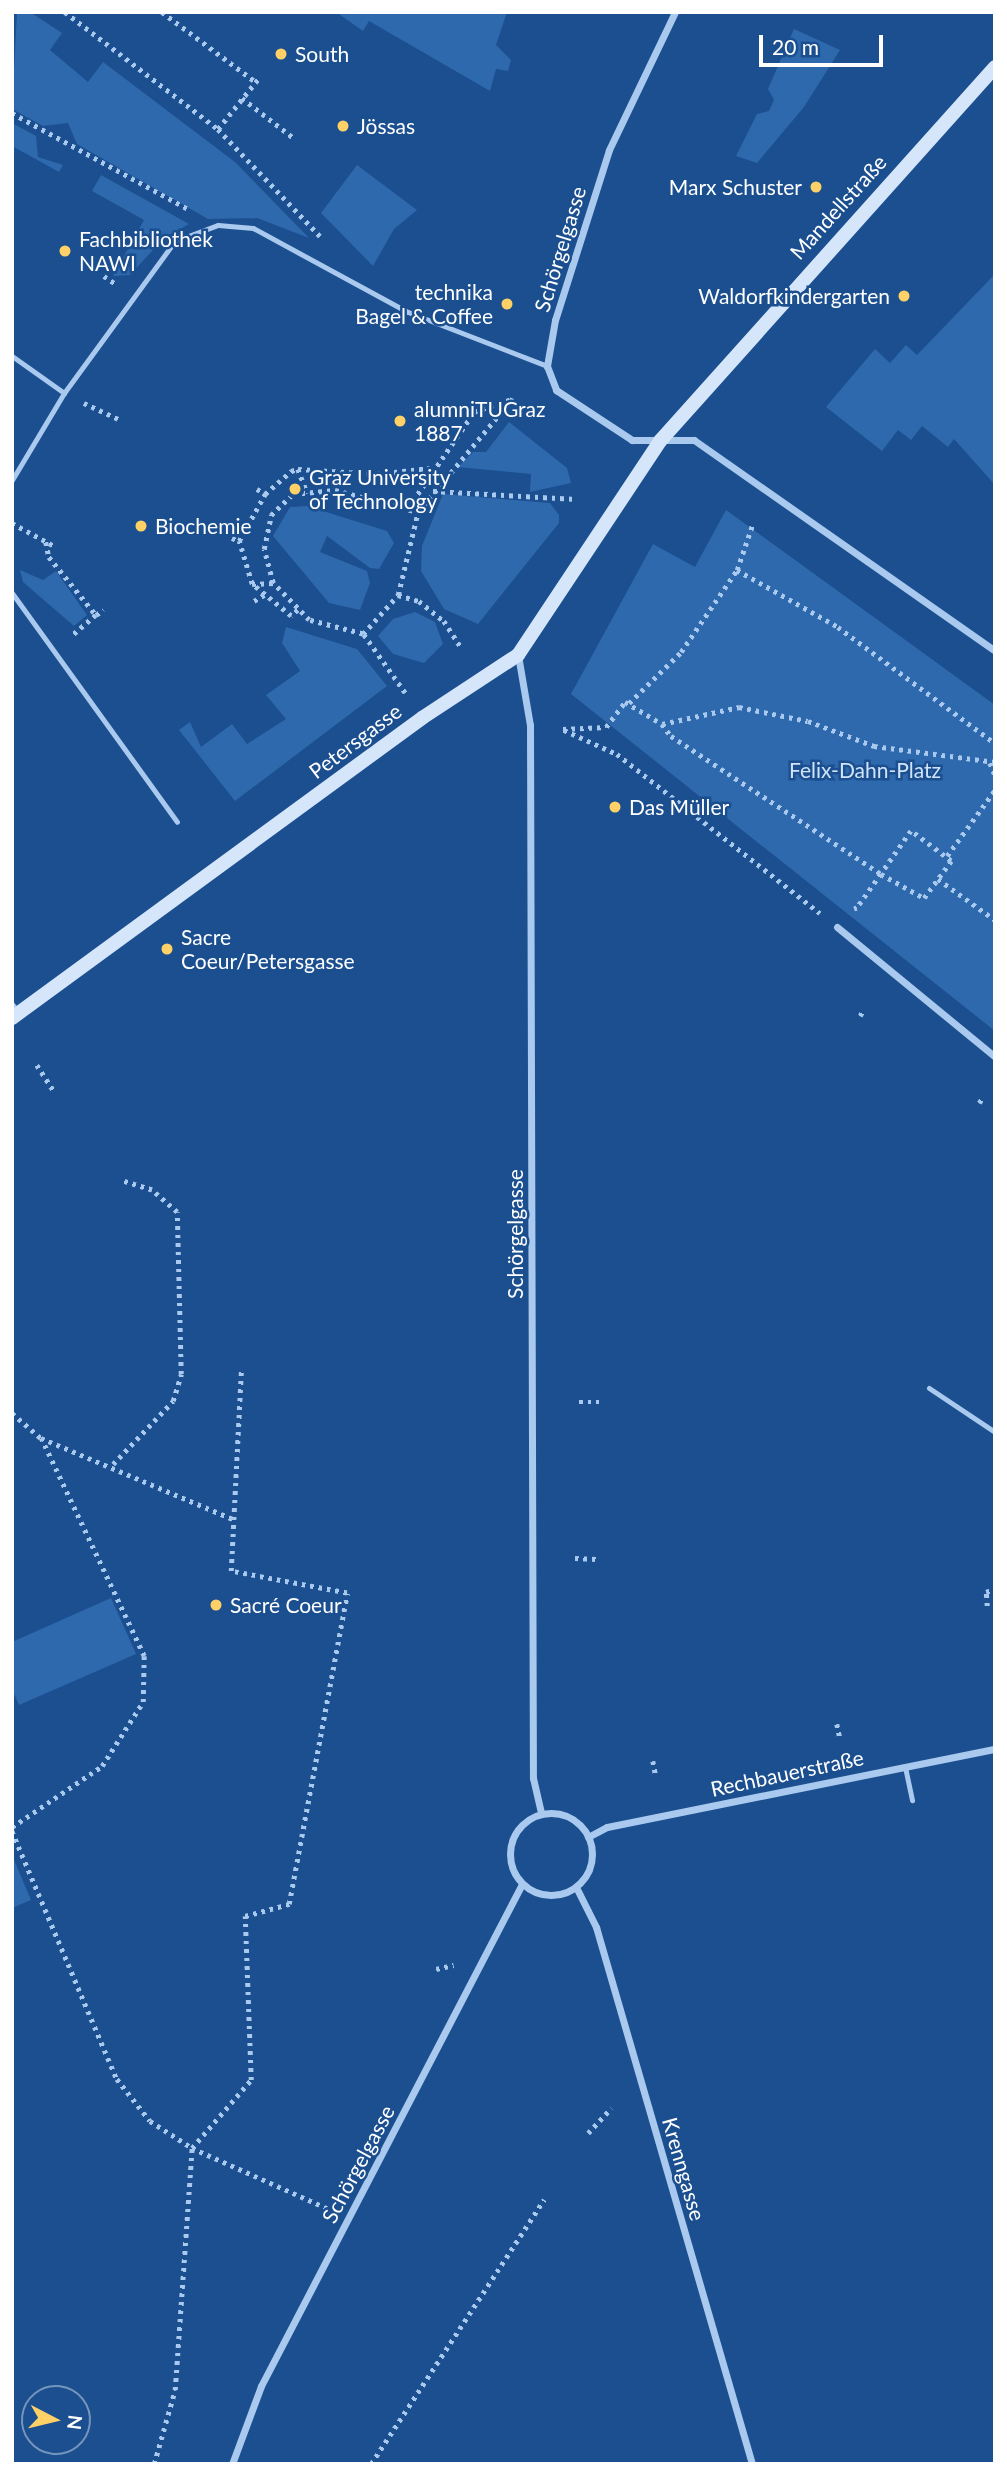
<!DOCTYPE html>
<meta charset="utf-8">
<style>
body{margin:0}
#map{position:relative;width:1007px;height:2476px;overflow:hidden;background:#1b4f8f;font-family:Lato,sans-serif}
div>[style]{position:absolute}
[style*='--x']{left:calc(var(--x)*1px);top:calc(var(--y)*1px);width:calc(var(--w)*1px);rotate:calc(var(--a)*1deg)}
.green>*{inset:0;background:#2e69ad}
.path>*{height:4.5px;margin-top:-2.25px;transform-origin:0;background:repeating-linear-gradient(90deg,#a9c9ee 0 3.5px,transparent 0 8.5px)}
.service>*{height:5px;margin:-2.5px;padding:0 2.5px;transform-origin:2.5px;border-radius:2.5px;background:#a9c9ee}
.minor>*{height:7px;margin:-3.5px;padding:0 3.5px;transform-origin:3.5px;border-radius:3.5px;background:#a9c9ee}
.minor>.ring{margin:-3.5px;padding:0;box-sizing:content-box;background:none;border:7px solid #a9c9ee;border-radius:50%}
.secondary>*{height:14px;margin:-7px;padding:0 7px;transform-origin:7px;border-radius:7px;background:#d6e6fa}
.dots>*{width:19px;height:19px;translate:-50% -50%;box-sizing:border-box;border:4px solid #1b4f8f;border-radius:50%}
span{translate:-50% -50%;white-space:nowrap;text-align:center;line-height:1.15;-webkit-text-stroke:5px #1b4f8f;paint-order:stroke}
.poi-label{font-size:21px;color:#fff}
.left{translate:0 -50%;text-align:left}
.right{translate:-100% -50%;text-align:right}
.street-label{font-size:21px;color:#fff}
.park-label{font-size:21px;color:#cfe3fa}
.frame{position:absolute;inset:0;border:14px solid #fff;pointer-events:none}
.north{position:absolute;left:21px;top:2385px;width:70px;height:70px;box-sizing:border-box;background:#1b4f8f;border:2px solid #7695bc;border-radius:50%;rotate:97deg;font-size:19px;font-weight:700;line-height:28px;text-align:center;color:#fff}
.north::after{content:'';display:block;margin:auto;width:24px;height:32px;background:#ffd166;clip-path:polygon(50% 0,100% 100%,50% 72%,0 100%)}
.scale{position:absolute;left:759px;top:35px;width:124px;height:32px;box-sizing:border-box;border:4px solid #fff;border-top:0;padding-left:9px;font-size:21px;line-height:24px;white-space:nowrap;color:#fff;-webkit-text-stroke:5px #1b4f8f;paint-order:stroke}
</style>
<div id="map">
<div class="green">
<i style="clip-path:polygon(17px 12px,30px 12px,62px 33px,50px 50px,88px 82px,103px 62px,235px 162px,309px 238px,257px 218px,208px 219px,77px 144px,68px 123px,43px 126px,12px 109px)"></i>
<i style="clip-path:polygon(336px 12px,507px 12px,496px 45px,511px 60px,508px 71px,496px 69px,490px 91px,369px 21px,363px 31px)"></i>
<i style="clip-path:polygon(794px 29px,840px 50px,804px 107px,757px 163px,736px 156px,757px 114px,769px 111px,774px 100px,768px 89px)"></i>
<i style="clip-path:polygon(12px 123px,36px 136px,38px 157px,63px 165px,59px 172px,12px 146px)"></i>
<i style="clip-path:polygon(357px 165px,417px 210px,394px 229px,373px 266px,321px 213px)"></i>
<i style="clip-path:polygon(101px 175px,189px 224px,163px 239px,130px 275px,113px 276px,144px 220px,92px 191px)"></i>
<i style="clip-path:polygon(995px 274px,995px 485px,954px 439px,948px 447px,922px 426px,911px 440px,898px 430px,882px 451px,826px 407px,875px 349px,890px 363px,906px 345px,917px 355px)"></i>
<i style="clip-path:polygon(509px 422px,567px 468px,571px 483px,530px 492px,531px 474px,458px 467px,473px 452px,486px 452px)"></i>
<i style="clip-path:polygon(443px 494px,550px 503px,559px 515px,559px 523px,478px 624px,444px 609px,421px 571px,422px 546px)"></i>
<i style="clip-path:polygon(307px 506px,387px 531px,394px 543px,379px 569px,370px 568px,327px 536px,320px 552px,367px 571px,370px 583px,360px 610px,329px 603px,273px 536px,290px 507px)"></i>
<i style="clip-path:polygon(726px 510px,995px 705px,995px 1031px,571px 694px,653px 544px,695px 567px)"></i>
<i style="clip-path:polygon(20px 570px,43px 580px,56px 571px,87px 615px,74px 626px,23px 582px)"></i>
<i style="clip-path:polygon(415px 612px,435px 622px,443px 644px,424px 663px,393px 654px,378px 636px,393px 619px)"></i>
<i style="clip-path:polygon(286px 627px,357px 649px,387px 686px,235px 801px,179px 730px,190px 722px,201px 747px,232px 724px,247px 744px,286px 719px,266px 695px,300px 671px,282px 643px)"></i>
<i style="clip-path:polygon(111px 1598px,136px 1654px,19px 1705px,12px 1689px,12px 1642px)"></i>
<i style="clip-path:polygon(12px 1855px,31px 1900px,12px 1908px)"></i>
</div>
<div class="path">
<i style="--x:65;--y:12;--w:193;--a:37.4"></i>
<i style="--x:218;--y:129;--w:149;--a:46.4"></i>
<i style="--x:162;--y:12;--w:117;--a:36.7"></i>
<i style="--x:242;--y:98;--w:67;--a:37.7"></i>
<i style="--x:12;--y:113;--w:203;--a:28.6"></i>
<i style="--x:218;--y:129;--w:64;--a:-51.3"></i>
<i style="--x:104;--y:276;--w:14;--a:34"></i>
<i style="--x:84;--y:403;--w:38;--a:25"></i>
<i style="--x:298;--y:469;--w:79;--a:3.6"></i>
<i style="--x:377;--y:474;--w:53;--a:-6.5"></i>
<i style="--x:257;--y:489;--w:9;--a:32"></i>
<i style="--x:433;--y:491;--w:144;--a:3.2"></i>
<i style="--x:408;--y:508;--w:116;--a:-55.5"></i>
<i style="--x:474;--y:412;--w:39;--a:-19"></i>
<i style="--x:12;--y:523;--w:50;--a:28.6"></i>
<i style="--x:232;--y:538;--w:8;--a:23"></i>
<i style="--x:46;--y:542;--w:15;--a:79"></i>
<i style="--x:49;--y:557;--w:75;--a:51"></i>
<i style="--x:96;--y:615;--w:30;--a:139"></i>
<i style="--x:737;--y:570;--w:50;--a:-71.2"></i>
<i style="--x:252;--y:584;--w:21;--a:-3"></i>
<i style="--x:398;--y:595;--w:22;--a:16"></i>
<i style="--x:419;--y:601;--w:32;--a:39"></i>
<i style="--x:444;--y:621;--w:33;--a:57"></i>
<i style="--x:254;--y:601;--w:12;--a:-31"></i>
<i style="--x:298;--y:610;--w:9;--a:139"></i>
<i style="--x:291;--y:616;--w:50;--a:-140.6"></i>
<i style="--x:252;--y:584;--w:45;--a:-106.8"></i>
<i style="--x:239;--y:541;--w:54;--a:-61"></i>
<i style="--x:265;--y:494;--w:35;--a:-41"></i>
<i style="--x:291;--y:471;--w:7;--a:-16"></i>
<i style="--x:298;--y:469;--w:26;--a:69"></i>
<i style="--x:96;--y:615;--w:9;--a:-36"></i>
<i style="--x:363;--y:634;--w:52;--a:-48.1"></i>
<i style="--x:398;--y:595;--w:85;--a:-76.5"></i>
<i style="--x:418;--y:512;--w:148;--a:-50.2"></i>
<i style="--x:405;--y:693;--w:72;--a:-125.4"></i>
<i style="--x:363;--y:634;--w:56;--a:-165.5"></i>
<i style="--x:309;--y:620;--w:52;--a:-134.2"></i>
<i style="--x:273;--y:583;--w:35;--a:-105"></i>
<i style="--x:264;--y:549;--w:35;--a:-78"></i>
<i style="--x:271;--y:515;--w:30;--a:-44"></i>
<i style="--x:293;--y:494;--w:42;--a:-5.4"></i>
<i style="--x:335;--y:490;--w:86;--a:14.8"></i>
<i style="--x:629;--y:703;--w:73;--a:-44.4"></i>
<i style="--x:681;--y:652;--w:99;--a:-55.7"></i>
<i style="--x:737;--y:570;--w:116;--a:29.4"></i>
<i style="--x:838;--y:627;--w:195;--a:36.5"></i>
<i style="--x:662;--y:724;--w:15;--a:53"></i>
<i style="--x:671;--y:736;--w:251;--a:33.3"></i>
<i style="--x:881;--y:874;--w:49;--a:29.2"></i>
<i style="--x:924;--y:898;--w:46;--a:-53.9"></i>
<i style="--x:951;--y:861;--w:50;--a:-143.1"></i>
<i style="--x:911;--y:831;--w:52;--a:124.9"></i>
<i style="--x:881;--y:874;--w:42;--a:125.2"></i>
<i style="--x:857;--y:908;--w:3;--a:162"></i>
<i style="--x:563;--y:729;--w:43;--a:-2.7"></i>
<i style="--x:606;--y:727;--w:31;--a:-53"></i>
<i style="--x:625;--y:702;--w:43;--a:30.7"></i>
<i style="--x:662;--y:724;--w:79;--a:-12.4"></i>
<i style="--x:739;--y:707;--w:70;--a:11.5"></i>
<i style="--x:808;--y:721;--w:71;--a:20.7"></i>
<i style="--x:874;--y:746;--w:122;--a:7.5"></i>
<i style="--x:564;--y:730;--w:58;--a:24.4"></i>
<i style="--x:617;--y:754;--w:258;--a:38.1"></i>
<i style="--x:990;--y:763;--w:13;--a:67"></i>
<i style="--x:947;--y:856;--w:82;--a:-54"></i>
<i style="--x:938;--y:879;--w:70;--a:35.7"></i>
<i style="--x:860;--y:1016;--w:4;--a:-63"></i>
<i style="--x:37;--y:1065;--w:31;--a:57"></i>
<i style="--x:979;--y:1103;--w:4;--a:-56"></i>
<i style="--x:579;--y:1402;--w:20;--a:0"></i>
<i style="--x:12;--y:1413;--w:38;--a:41"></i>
<i style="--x:41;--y:1438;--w:208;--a:22.9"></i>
<i style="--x:113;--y:1464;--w:87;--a:-46.4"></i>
<i style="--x:173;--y:1401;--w:28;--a:-73"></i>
<i style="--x:181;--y:1374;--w:162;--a:-91.4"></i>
<i style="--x:177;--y:1212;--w:33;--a:-139"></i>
<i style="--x:152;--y:1190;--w:31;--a:-163"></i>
<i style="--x:575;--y:1558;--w:21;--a:3"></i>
<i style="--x:987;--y:1606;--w:14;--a:-94"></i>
<i style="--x:986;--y:1592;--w:9;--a:-18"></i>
<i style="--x:837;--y:1724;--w:14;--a:78"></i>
<i style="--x:653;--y:1761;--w:15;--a:79"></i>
<i style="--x:12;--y:1827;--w:109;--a:-34.1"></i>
<i style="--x:102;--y:1766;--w:76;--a:-57.4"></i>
<i style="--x:143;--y:1702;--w:46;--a:-88.8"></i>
<i style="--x:144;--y:1656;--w:241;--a:-115.3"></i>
<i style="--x:12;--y:1831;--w:269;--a:67.1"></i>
<i style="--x:117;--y:2079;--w:53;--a:51.8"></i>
<i style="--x:150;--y:2121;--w:50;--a:32.7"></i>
<i style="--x:192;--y:2148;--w:148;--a:24"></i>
<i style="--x:436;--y:1969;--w:18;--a:-13"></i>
<i style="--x:588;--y:2133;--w:34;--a:-47"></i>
<i style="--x:154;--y:2464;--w:77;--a:-74.2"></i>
<i style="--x:175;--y:2390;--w:243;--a:-86"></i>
<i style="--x:192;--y:2148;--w:90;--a:-49.1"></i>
<i style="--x:251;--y:2080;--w:164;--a:-92.1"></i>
<i style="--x:245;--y:1916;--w:46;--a:-15.3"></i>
<i style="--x:289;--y:1904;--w:316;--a:-79.4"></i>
<i style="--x:347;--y:1593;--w:118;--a:-169.3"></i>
<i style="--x:231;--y:1571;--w:200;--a:-87.1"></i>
<i style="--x:371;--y:2464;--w:316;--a:-56.8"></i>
</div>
<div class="service">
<i style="--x:12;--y:356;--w:64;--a:35.4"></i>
<i style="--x:64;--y:393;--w:188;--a:-53.9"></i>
<i style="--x:175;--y:241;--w:46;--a:-20.4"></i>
<i style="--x:218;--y:225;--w:35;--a:5"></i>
<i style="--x:253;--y:228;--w:176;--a:28.5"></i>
<i style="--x:408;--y:312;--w:149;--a:21.2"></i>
<i style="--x:12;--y:480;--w:101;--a:-59.1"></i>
<i style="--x:12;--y:593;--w:282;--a:54.2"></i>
<i style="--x:12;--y:1004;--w:11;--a:52"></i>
<i style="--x:929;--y:1388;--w:79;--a:33.7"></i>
<i style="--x:905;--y:1767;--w:34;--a:78"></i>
</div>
<div class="minor">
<i style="--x:675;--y:12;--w:153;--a:115.6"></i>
<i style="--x:609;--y:150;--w:178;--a:107.6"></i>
<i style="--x:555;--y:320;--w:47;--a:99.9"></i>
<i style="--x:547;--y:366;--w:26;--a:69"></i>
<i style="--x:556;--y:390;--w:91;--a:33.3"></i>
<i style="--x:632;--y:440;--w:62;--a:0"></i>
<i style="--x:694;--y:440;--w:368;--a:35"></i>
<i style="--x:518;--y:655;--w:71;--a:80.3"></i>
<i style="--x:530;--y:725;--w:1053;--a:89.84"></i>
<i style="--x:533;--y:1778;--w:37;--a:77"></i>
<i style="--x:837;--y:927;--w:205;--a:39.4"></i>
<i class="ring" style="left:510px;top:1813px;width:75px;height:75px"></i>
<i style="--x:588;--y:1837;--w:21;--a:-28"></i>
<i style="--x:607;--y:1827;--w:396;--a:-11.4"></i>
<i style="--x:576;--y:1887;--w:45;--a:63.4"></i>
<i style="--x:596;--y:1927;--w:559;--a:73.8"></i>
<i style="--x:232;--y:2464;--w:83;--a:-69.6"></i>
<i style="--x:261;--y:2386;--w:566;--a:-62.53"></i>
</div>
<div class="secondary">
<i style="--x:12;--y:1018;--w:508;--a:-36.19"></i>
<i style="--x:422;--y:718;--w:115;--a:-33.3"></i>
<i style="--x:518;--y:655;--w:257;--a:-56.4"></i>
<i style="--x:660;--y:441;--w:502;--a:-48.15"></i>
</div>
<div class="dots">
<i style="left:281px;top:54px;background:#ffd166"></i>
<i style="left:343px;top:126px;background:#ffd166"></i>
<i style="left:816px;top:187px;background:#ffd166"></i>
<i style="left:65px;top:251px;background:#ffd166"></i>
<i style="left:904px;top:296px;background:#ffd166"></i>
<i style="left:507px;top:304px;background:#ffd166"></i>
<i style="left:400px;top:421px;background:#ffd166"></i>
<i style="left:295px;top:489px;background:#ffd166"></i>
<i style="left:141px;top:526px;background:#ffd166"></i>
<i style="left:615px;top:807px;background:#ffd166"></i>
<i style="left:167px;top:949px;background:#ffd166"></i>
<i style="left:216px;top:1605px;background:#ffd166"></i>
</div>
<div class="poi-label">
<span class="left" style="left:295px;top:54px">South</span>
<span class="left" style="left:357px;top:126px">Jössas</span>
<span class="right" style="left:802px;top:187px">Marx Schuster</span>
<span class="left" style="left:79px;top:251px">Fachbibliothek<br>NAWI</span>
<span class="right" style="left:493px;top:304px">technika<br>Bagel &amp; Coffee</span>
<span class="right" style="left:890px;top:296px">Waldorfkindergarten</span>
<span class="left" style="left:414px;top:421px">alumniTUGraz<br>1887</span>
<span class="left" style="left:309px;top:489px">Graz University<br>of Technology</span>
<span class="left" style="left:155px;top:526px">Biochemie</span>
<span class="left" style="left:629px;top:807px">Das Müller</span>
<span class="left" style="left:181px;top:949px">Sacre<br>Coeur/Petersgasse</span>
<span class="left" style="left:230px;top:1605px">Sacré Coeur</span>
</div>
<div class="street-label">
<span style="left:838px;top:207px;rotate:-48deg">Mandellstraße</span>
<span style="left:560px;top:249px;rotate:-73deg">Schörgelgasse</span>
<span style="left:355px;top:741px;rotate:-37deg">Petersgasse</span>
<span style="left:515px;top:1234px;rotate:-90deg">Schörgelgasse</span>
<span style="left:787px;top:1773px;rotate:-12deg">Rechbauerstraße</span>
<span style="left:358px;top:2164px;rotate:-62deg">Schörgelgasse</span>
<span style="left:684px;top:2169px;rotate:74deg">Krenngasse</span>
</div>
<div class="park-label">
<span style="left:865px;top:770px">Felix-Dahn-Platz</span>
</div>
<div class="frame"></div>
<div class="north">N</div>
<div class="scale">20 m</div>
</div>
